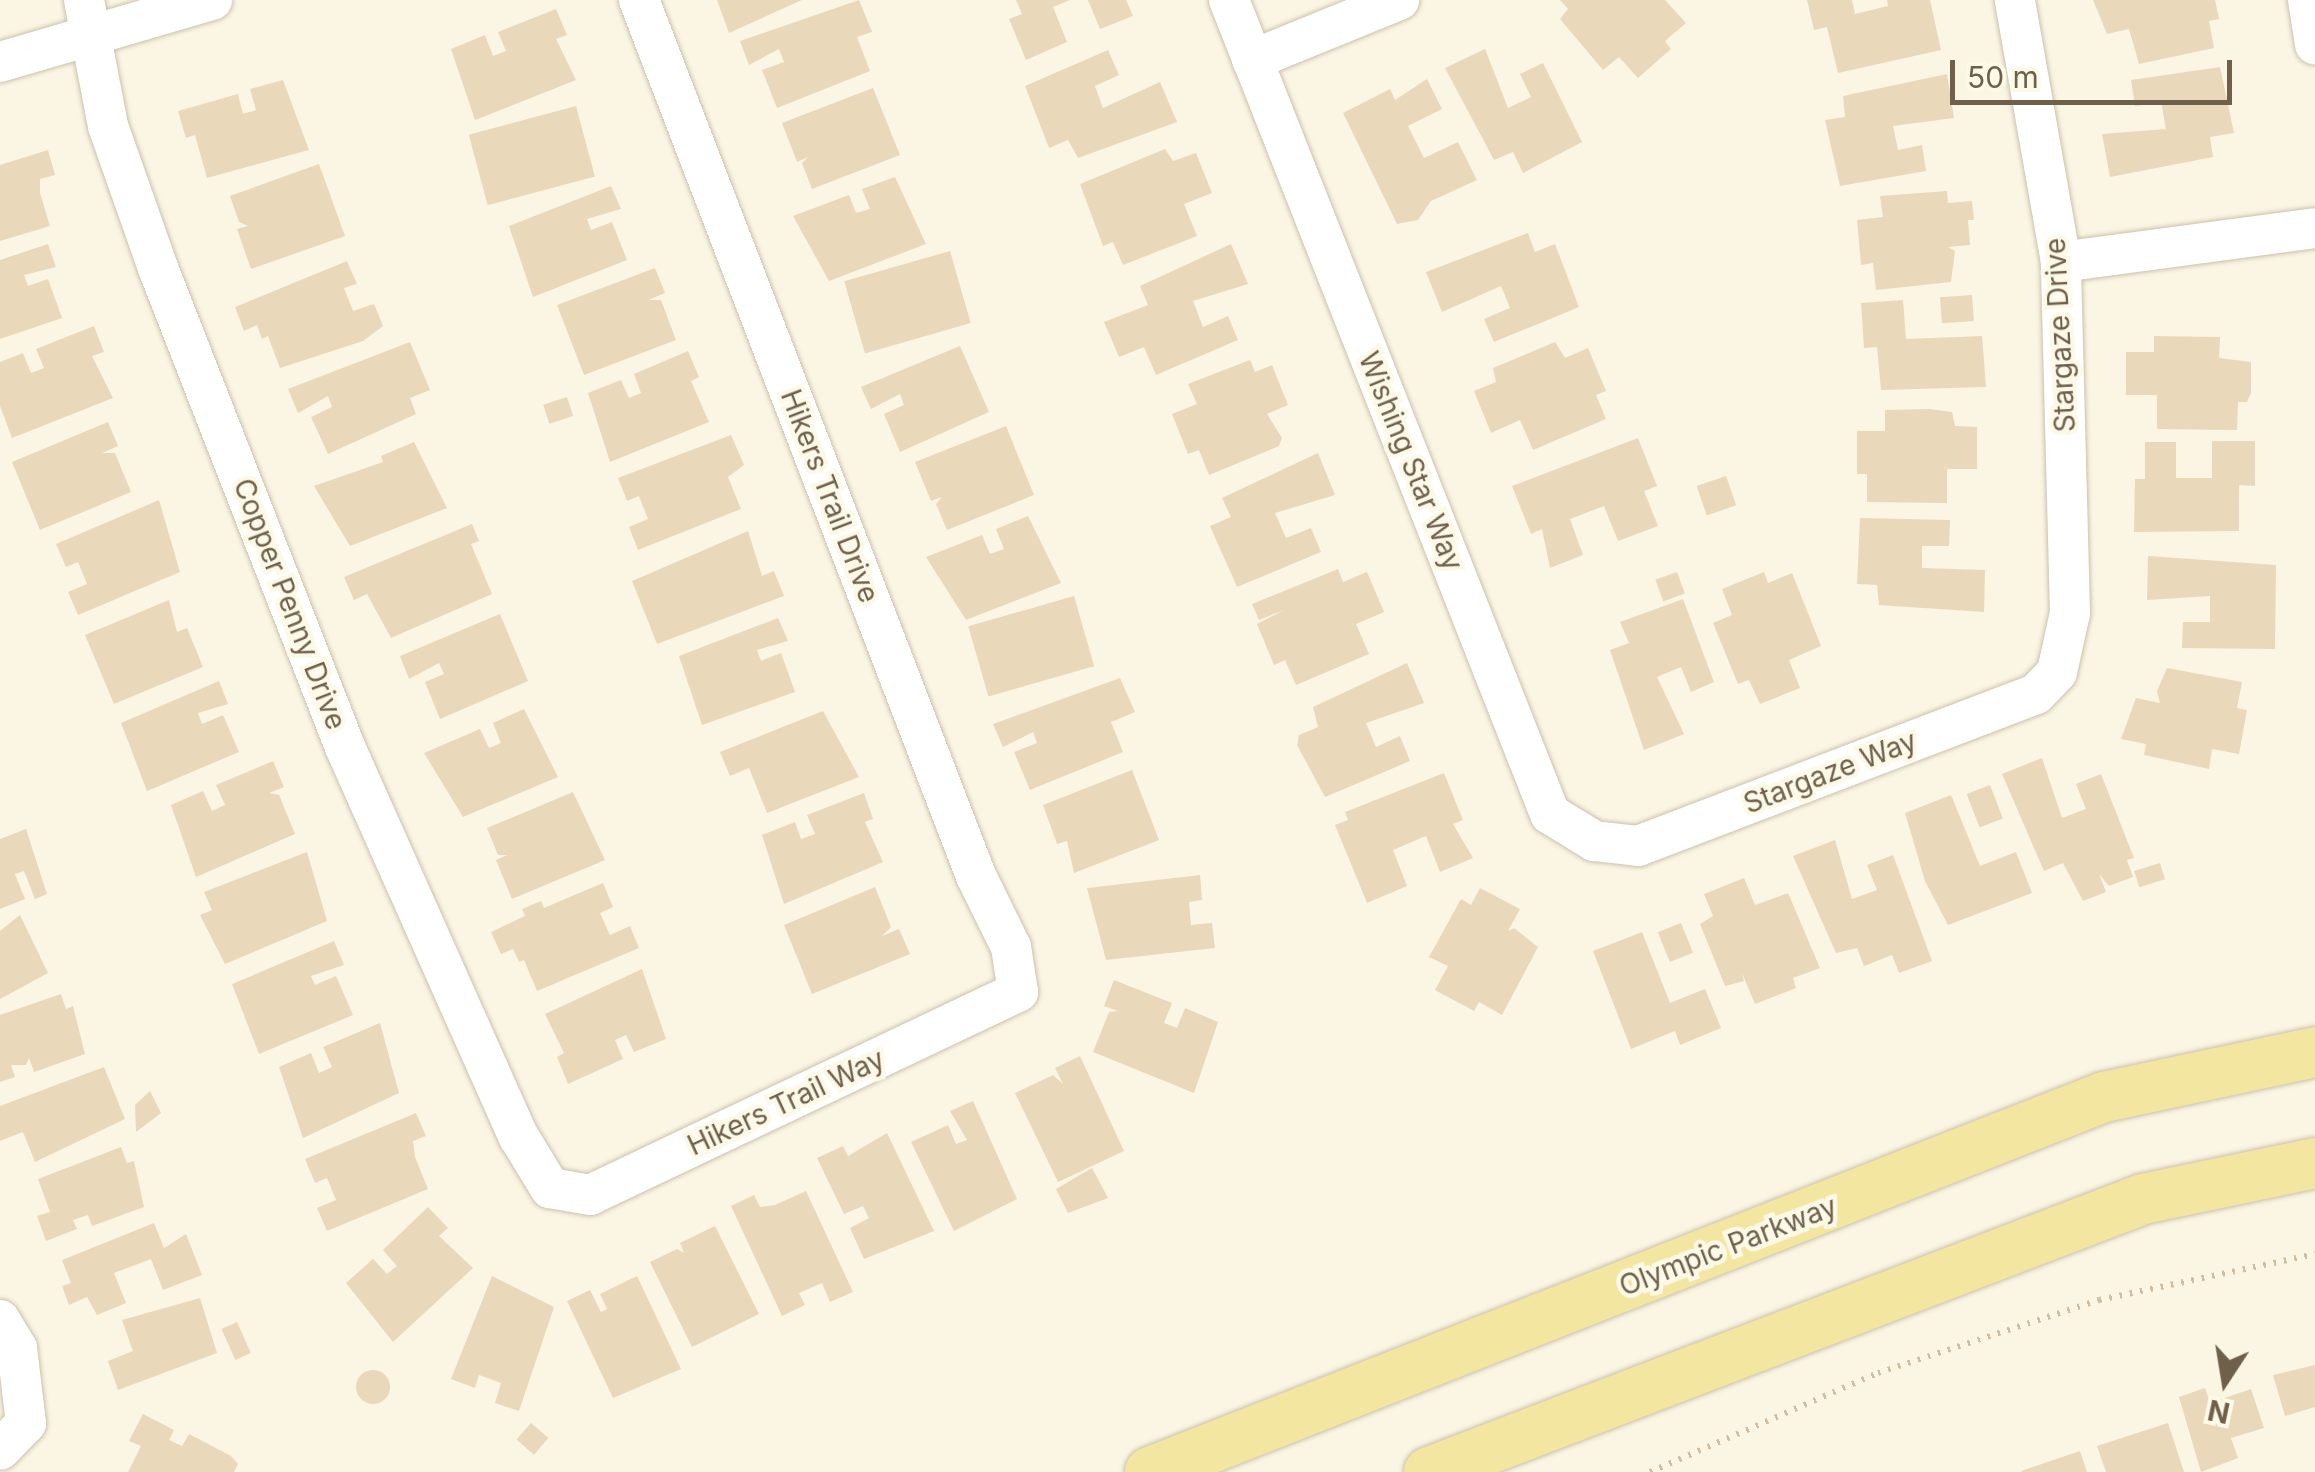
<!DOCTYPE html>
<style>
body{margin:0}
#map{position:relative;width:2315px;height:1472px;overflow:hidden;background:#faf6e3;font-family:Inter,sans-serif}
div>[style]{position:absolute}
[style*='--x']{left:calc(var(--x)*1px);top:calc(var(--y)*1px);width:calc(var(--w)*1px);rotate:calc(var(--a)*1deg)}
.building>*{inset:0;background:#ead8bb;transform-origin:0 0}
.round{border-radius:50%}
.path>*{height:6px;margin-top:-3px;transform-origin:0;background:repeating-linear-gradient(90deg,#d1bea1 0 2.5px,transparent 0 10.5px)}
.roads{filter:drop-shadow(0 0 2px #ccc1ad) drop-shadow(0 0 2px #ccc1ad)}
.minor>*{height:40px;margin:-20px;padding:0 20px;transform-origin:20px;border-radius:20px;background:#fff}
.major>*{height:50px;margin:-25px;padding:0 25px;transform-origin:25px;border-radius:25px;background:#f3e6a1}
span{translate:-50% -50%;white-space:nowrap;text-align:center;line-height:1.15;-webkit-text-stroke:9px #fdf9e8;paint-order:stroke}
.street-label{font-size:28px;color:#6f604b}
.north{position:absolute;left:2175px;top:1332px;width:100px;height:100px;-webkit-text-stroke:8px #fdf9e8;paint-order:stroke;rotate:192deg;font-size:28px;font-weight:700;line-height:40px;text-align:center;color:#6f604b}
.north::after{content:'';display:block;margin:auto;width:35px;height:45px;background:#6f604b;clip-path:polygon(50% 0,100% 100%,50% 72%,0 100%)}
.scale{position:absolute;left:1950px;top:60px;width:282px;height:45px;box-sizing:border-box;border:5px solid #6f604b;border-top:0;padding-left:12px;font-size:30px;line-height:35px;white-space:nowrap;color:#6f604b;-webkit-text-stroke:8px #fdf9e8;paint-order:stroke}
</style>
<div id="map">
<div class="building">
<i style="clip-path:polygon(717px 0,802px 0,729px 33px)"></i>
<i style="clip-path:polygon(859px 0,872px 32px,857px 37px,870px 71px,777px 108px,762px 70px,784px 62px,779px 49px,749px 65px,740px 41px)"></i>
<i style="clip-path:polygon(1016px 0,1070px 0,1053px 7px,1067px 42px,1026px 60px,1009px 19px,1022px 14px)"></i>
<i style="clip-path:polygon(1088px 0,1126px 0,1133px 16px,1100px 29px)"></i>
<i style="clip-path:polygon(1560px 0,1665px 0,1686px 23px,1665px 41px,1671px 49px,1638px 78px,1619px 57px,1603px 70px,1560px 19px,1568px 9px)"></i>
<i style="clip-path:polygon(1807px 0,1852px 0,1855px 14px,1888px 6px,1887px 0,1930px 0,1941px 50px,1838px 73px,1827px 27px,1814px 30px)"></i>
<i style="clip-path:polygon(2093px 0,2215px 0,2219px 19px,2209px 21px,2214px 48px,2139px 64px,2129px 29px,2107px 34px)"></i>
<i style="clip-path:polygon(556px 9px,567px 35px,556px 39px,576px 80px,475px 120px,451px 49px,485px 35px,493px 56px,506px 51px,498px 32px)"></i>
<i style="clip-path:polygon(1485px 49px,1508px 108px,1531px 97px,1520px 74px,1543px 63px,1582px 142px,1523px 173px,1513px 152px,1494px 160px,1445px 68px)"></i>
<i style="clip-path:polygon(1108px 50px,1119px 75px,1095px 86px,1103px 108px,1160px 82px,1177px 122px,1078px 158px,1068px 140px,1049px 148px,1025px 86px)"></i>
<i style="clip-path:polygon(2220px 67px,2234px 133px,2210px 137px,2213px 157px,2110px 177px,2102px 134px,2166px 129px,2161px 102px,2135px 106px,2131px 80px)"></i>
<i style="clip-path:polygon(1947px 74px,1954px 118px,1893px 126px,1898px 150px,1922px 145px,1926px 171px,1840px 186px,1825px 120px,1845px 117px,1843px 96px)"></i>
<i style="clip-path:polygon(1427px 79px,1442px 109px,1408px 126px,1424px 158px,1458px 142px,1477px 180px,1431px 201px,1418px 220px,1397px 224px,1343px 113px,1390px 89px,1395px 100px)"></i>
<i style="clip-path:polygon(283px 80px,309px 150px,207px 178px,195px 135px,186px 138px,178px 111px,238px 94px,243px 114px,256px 110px,250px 89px)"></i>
<i style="clip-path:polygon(873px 88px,900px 155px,812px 189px,802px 163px,808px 157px,797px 162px,782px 123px)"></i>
<i style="left:576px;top:106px;width:73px;height:111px;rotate:75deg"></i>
<i style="clip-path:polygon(1165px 149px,1173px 161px,1196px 153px,1212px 193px,1184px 204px,1197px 236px,1123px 265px,1113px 242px,1103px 246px,1080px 184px)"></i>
<i style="clip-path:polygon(48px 150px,55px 175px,40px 179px,40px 193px,50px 226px,0 241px,0 165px)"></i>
<i style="clip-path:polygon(319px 164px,345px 236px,251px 269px,237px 229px,248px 226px,239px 222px,230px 196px)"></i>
<i style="clip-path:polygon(895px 177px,926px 244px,829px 281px,793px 216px,849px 195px,856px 213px,870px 209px,862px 189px)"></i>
<i style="clip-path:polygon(611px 186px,621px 209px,587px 219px,591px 230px,612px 222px,627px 260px,533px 297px,509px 226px)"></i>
<i style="clip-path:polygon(1947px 191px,1948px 203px,1972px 201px,1974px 220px,1968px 220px,1970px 245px,1948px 247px,1955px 251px,1951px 282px,1876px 290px,1873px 263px,1861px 265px,1857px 220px,1883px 217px,1880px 196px)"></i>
<i style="clip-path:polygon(1528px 233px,1535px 252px,1555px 244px,1579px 307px,1494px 342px,1484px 319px,1510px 308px,1501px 286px,1442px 312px,1426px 272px)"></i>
<i style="clip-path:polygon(48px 244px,56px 267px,24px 275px,28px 286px,48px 279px,62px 318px,0 339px,0 260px)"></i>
<i style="clip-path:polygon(1231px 244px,1248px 284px,1193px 301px,1203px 327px,1228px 316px,1238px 340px,1156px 375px,1144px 347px,1119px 357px,1104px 322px,1148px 305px,1140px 286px)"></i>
<i style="left:950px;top:251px;width:75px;height:110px;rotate:74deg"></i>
<i style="clip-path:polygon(347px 261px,357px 284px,344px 288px,353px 311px,374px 304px,383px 326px,363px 341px,280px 368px,268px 336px,262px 339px,257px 325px,244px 331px,235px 307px)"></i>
<i style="clip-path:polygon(655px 268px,665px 293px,648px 300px,661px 300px,676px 340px,584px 375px,557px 305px)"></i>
<i style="left:1972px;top:295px;width:26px;height:32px;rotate:86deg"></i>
<i style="clip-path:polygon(1903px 300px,1906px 339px,1982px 336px,1986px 387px,1881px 390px,1877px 347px,1864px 348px,1861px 303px)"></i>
<i style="clip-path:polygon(94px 326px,104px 352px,92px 356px,113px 398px,12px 438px,0 406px,0 362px,23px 353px,31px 373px,44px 368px,36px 349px)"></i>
<i style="clip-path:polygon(2154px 336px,2220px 337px,2219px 358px,2251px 362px,2251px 393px,2247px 402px,2238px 402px,2237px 430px,2157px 429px,2157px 395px,2126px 395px,2126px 352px,2154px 352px)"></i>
<i style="clip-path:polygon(410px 342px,430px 390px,410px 398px,416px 414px,328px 454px,311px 417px,332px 407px,328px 396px,298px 413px,288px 389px)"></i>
<i style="clip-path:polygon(1555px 342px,1565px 358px,1588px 348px,1606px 391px,1596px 395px,1606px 419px,1533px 450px,1520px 420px,1491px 433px,1474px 391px,1496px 382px,1493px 368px)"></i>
<i style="clip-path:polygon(960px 346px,989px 412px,900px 452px,884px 414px,904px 405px,900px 394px,871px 409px,861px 387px)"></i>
<i style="clip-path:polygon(688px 351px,699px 377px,691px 381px,709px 422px,610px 462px,588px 393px,621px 380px,629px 398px,641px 393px,634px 374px)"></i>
<i style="clip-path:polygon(1250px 360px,1255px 372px,1272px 365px,1288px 405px,1267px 414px,1282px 438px,1279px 446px,1209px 475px,1199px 450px,1188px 454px,1172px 414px,1197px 404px,1188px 384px)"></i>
<i style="left:567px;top:397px;width:20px;height:25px;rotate:72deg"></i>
<i style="clip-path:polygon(1929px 409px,1952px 412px,1955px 426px,1977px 427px,1977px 469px,1947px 469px,1947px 503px,1867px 502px,1867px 474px,1857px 474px,1857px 431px,1885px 431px,1885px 410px)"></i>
<i style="clip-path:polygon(108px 422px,118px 446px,102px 453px,115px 453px,131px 492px,40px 530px,12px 462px)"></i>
<i style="clip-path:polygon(1006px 426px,1034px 495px,947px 530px,936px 504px,942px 497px,931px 501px,915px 462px)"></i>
<i style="clip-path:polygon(731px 435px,744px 465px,728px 477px,741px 509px,638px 550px,629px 527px,648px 519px,639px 496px,627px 501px,618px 478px)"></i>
<i style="clip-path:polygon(1638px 438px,1657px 486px,1644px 491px,1658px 526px,1618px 541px,1604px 506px,1570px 519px,1583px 555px,1550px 568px,1542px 529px,1531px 534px,1512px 486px)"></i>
<i style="clip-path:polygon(2212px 441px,2255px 441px,2255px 486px,2239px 485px,2239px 531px,2134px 532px,2135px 479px,2145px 479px,2145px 442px,2176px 442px,2176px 478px,2212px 478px)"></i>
<i style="clip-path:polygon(414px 442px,447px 508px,350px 546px,314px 486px,383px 462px,381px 456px)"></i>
<i style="clip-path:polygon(1318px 453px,1335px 495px,1275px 513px,1286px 538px,1311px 528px,1321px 552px,1237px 587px,1210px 526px,1231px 517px,1222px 498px)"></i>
<i style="left:1726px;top:476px;width:31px;height:31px;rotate:71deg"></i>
<i style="clip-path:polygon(159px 500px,180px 572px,78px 615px,68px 592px,87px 584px,78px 562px,66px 567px,56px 544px)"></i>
<i style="clip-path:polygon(1028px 516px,1061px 583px,966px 620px,926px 557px,982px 535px,990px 554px,1004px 549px,996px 529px)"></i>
<i style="clip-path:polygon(1860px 518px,1950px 520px,1949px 546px,1922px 546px,1922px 568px,1985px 570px,1984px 612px,1879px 605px,1877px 585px,1857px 584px)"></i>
<i style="clip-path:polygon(472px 524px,479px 541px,471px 544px,492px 594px,391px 638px,367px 594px,354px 600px,344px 577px)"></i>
<i style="clip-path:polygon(748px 531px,762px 576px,774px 571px,784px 596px,657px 644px,632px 581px)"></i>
<i style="clip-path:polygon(2148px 556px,2276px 565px,2275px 649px,2182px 648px,2183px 622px,2210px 622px,2210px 596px,2147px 600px)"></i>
<i style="clip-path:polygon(1338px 569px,1343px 582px,1367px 572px,1384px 612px,1356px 624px,1369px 654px,1296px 685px,1285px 660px,1274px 665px,1257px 624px,1284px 610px,1259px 620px,1252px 604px)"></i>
<i style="left:1677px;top:572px;width:23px;height:23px;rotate:70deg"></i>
<i style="clip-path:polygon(1764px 572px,1768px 583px,1792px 573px,1821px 646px,1789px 660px,1800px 688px,1760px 704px,1749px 680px,1738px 684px,1713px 623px,1732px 615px,1722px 589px)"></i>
<i style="left:1074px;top:596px;width:73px;height:110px;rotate:74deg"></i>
<i style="clip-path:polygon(1683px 599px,1714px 682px,1691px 692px,1681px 667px,1657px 677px,1684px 734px,1644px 750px,1610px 650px,1629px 643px,1620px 622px)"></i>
<i style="clip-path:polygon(169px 600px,177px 632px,187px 628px,203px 667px,114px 704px,85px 635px)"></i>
<i style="clip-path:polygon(500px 614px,528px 681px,440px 719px,425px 682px,444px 674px,439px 663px,409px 679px,400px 656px)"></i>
<i style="clip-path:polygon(778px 618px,788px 641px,757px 650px,761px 661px,781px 653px,795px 692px,702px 725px,679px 656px)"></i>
<i style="clip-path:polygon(1407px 663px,1424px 703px,1366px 723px,1376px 747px,1400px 736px,1410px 761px,1325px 797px,1297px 745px,1299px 735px,1318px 727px,1313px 707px)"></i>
<i style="clip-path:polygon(2167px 668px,2242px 682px,2237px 708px,2247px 710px,2239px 754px,2212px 749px,2209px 769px,2144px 755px,2146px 744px,2121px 739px,2136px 698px,2160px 703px,2157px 691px)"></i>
<i style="clip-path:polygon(1120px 678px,1135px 712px,1111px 722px,1123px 752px,1030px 790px,1014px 752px,1037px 743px,1033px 732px,1003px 747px,993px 724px)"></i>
<i style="clip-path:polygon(219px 681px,228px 704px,198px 713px,202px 724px,223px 715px,239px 752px,147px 791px,121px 723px)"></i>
<i style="clip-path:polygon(524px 709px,558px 777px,463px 817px,424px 753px,480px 729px,489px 748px,501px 743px,493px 723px)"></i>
<i style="clip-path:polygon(823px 711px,859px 777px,767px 813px,749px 768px,730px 776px,720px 752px)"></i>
<i style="clip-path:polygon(2042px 758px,2062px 818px,2086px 809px,2076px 784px,2101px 774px,2134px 858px,2127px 860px,2133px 877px,2109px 886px,2099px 874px,2106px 892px,2083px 901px,2063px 863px,2044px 871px,2002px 774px)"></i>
<i style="clip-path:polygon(273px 761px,284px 787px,269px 793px,279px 795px,295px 834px,196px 877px,171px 805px,203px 791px,212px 811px,225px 805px,216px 785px)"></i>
<i style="clip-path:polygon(1132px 770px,1159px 840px,1074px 873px,1067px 841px,1057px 844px,1043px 805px)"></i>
<i style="clip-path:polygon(1444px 773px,1463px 820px,1453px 824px,1473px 858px,1440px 872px,1426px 836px,1393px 850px,1407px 886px,1367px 903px,1335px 825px,1348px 820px,1345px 812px)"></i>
<i style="left:1990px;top:785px;width:36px;height:25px;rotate:69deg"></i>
<i style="clip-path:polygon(573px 792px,605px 860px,512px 899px,496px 860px,507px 855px,498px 855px,487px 828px)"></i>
<i style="clip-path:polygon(864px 793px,873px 819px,865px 822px,883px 862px,784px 904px,762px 835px,795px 822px,801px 839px,815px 834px,807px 815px)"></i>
<i style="clip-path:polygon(1951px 795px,1980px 866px,2016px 852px,2032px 893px,1948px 925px,1925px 881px,1905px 813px)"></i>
<i style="clip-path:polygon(26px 829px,47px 894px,35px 899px,24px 871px,15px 874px,25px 899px,0 909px,0 839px)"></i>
<i style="clip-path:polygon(1835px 840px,1852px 899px,1877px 890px,1867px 865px,1893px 855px,1932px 961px,1899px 973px,1892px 955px,1864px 966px,1857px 948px,1836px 953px,1793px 856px)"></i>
<i style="clip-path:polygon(307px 852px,327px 921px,225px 964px,200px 915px,212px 910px,204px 892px)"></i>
<i style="left:2160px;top:863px;width:17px;height:27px;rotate:73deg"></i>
<i style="clip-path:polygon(1200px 875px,1202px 900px,1189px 902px,1191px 925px,1212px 923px,1215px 948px,1106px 960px,1087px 888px)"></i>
<i style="clip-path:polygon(1744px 878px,1755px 905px,1788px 893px,1820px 968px,1793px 978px,1796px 988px,1755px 1004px,1742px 973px,1744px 981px,1725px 986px,1700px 924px,1713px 916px,1704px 894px)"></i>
<i style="clip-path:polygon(603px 883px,613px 907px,600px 913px,610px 935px,630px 926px,639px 948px,537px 991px,524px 960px,519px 962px,513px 949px,501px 954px,491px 932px,525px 916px,522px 909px,541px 901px,544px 908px)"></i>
<i style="clip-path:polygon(875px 887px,891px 927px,882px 936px,899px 929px,910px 954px,812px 994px,784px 925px)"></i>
<i style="clip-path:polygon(1480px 888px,1520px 909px,1508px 931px,1514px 928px,1538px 947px,1502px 1015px,1479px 1002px,1474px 1011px,1435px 990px,1448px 966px,1429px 957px,1461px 899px,1471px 905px)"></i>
<i style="clip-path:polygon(20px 915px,48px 973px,0 999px,0 931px)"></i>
<i style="left:1681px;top:923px;width:32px;height:25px;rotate:68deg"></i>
<i style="clip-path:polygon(1642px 932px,1670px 1003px,1705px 989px,1721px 1028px,1680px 1045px,1675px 1031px,1631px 1049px,1593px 951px)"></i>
<i style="clip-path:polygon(334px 941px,344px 965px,311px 976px,315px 985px,336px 976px,353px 1015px,259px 1054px,232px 984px)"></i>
<i style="clip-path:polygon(642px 969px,666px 1039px,634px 1052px,626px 1035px,615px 1040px,623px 1059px,568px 1084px,557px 1057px,564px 1053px,545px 1014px)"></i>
<i style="clip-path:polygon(1114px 980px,1172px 1003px,1164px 1023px,1177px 1028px,1185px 1008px,1218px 1022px,1194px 1093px,1093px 1052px,1109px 1012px,1118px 1011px,1104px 1006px)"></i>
<i style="clip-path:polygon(61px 994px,66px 1009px,73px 1006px,85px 1054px,34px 1072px,29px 1058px,26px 1065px,11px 1065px,15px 1077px,0 1082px,0 1015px)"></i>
<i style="clip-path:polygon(380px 1023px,399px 1093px,303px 1138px,279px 1067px,311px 1053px,319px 1073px,332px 1067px,323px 1047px)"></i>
<i style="clip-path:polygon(1080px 1056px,1124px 1151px,1058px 1182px,1015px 1093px,1053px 1075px,1063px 1084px,1055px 1068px)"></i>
<i style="clip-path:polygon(104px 1067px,125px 1119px,35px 1162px,23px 1132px,0 1141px,0 1106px)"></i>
<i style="clip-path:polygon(150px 1091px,161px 1113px,136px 1132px,135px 1105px)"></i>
<i style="clip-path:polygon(973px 1101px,1017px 1199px,954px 1231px,911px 1142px,948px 1125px,956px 1144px,967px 1140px,950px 1111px)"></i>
<i style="clip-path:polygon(416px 1113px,426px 1136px,413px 1141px,415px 1157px,428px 1189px,327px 1231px,317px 1208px,336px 1200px,327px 1178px,315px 1183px,305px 1159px)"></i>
<i style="clip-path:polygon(887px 1133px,934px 1231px,864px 1259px,850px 1228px,869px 1218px,863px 1206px,844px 1214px,817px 1158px,843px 1146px,848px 1156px)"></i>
<i style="clip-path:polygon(121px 1147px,127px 1163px,134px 1161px,144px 1207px,92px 1226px,88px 1215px,73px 1220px,77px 1229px,46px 1241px,37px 1216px,50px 1212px,38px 1179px)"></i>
<i style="clip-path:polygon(1092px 1168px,1108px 1198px,1068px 1213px,1056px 1189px)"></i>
<i style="clip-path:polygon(806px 1191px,853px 1292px,830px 1302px,822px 1283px,799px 1293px,805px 1305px,782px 1316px,731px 1206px,754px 1195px,760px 1207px,775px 1205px)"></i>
<i style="clip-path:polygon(428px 1207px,448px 1228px,439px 1236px,473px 1268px,393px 1342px,346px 1283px,373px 1259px,387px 1274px,397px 1266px,383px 1250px)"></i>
<i style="clip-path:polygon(154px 1223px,164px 1248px,186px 1234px,202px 1275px,163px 1290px,151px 1259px,114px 1273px,126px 1303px,97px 1315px,87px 1297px,69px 1305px,62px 1286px,71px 1283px,62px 1260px)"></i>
<i style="clip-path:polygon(715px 1226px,759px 1314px,692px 1347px,650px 1262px,677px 1249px,684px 1253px,680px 1243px)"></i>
<i style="clip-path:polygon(492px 1276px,554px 1307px,519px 1411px,495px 1403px,501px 1383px,479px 1375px,475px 1388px,451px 1379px)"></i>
<i style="clip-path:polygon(637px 1276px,681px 1369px,613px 1398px,567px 1301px,590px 1290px,601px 1312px,607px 1309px,600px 1294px)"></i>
<i style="clip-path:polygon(200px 1298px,217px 1353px,118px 1390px,108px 1361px,133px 1351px,122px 1320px)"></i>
<i style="left:237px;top:1322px;width:34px;height:17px;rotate:66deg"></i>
<i style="clip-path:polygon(2315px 1365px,2315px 1407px,2285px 1416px,2273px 1375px)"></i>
<i class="round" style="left:356px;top:1370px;width:34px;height:34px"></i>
<i style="clip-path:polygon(2205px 1388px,2210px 1403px,2251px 1389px,2264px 1428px,2231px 1438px,2238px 1458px,2201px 1472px,2179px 1397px)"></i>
<i style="clip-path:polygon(143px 1414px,174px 1430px,169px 1440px,182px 1446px,189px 1434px,231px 1456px,238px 1464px,234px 1472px,128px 1472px,141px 1446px,129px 1441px)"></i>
<i style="left:531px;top:1423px;width:23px;height:22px;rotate:41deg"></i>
<i style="clip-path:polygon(2168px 1423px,2184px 1472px,2106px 1472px,2097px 1446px)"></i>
<i style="clip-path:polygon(2080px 1451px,2087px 1472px,2022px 1472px,2021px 1471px)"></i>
</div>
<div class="path">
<i style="--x:1650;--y:1472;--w:249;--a:-23.5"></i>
<i style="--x:1878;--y:1373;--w:233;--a:-18.3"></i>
<i style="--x:2099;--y:1300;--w:221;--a:-12"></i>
</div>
<div class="roads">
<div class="minor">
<i style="--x:84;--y:0;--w:128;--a:79.2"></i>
<i style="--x:108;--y:126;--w:151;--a:70.6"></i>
<i style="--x:158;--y:268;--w:514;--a:68.67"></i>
<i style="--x:345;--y:747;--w:427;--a:66"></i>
<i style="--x:519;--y:1137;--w:60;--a:58.7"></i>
<i style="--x:550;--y:1188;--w:41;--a:9.9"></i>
<i style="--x:590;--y:1195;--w:474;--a:-25.4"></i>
<i style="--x:1018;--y:992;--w:46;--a:-98.8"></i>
<i style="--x:1011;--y:947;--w:79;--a:-116.2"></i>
<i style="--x:976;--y:876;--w:939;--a:-111.04"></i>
<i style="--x:1229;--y:0;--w:875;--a:68.48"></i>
<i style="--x:1550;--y:814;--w:52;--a:31.5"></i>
<i style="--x:1594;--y:841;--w:44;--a:6.5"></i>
<i style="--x:1638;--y:846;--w:426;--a:-20.9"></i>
<i style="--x:2036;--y:694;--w:30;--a:-46"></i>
<i style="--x:2057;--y:672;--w:60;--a:-77.6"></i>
<i style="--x:2070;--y:613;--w:351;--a:-91.5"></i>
<i style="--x:2061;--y:262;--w:266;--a:-100"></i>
<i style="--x:2308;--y:0;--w:45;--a:81"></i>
<i style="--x:1252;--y:60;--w:159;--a:-22.2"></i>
<i style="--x:0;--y:62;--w:221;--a:-16.3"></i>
<i style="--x:2061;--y:262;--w:256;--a:-7.6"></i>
<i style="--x:0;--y:1320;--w:33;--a:59"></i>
<i style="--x:17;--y:1348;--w:76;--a:83.2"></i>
<i style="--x:26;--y:1423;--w:37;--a:134"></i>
</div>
<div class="major">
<i style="--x:1150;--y:1472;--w:1025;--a:-21.46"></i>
<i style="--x:2104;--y:1097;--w:216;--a:-12"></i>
<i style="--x:1429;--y:1472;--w:764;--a:-20.92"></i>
<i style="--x:2143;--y:1199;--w:176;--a:-11.8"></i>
</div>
</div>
<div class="street-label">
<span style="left:2060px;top:335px;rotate:-93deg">Stargaze Drive</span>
<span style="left:1411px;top:461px;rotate:68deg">Wishing Star Way</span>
<span style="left:830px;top:496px;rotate:69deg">Hikers Trail Drive</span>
<span style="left:290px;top:604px;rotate:69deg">Copper Penny Drive</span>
<span style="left:1830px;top:772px;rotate:-21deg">Stargaze Way</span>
<span style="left:786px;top:1102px;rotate:-25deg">Hikers Trail Way</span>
<span style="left:1728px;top:1246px;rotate:-21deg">Olympic Parkway</span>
</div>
<div class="north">N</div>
<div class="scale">50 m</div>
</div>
